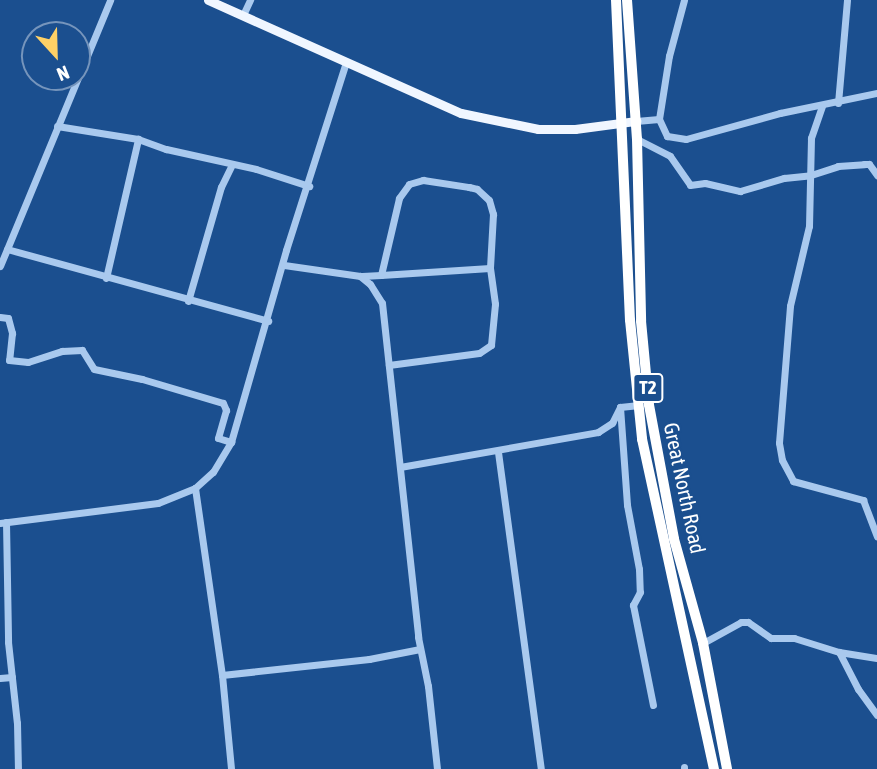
<!DOCTYPE html>
<style>
body{margin:0}
#map{position:relative;width:877px;height:769px;overflow:hidden;background:#1b4f8f;font-family:"Asap Condensed",sans-serif}
div>[style]{position:absolute}
[style*='--x']{left:calc(var(--x)*1px);top:calc(var(--y)*1px);width:calc(var(--w)*1px);rotate:calc(var(--a)*1deg)}
.minor>*{height:7px;margin:-3.5px;padding:0 3.5px;transform-origin:3.5px;border-radius:3.5px;background:#a9c9ee}
.major>*{height:9px;margin:-4.5px;padding:0 4.5px;transform-origin:4.5px;border-radius:4.5px;background:#f0f6ff}
.highway>*{height:10px;margin:-5px;padding:0 5px;transform-origin:5px;border-radius:5px;background:#fff}
span{translate:-50% -50%;white-space:nowrap;text-align:center;line-height:1.15;-webkit-text-stroke:5px #1b4f8f;paint-order:stroke}
.shield-label span{padding:2px 5px;background:#1b4f8f;border:2px solid;border-radius:5px;-webkit-text-stroke-width:0}
.shield-label{font-size:19px;color:#fff;font-weight:700}
.street-label{font-size:21px;color:#fff}
.north{position:absolute;left:21px;top:21px;width:70px;height:70px;box-sizing:border-box;background:#1b4f8f;border:2px solid #7695bc;border-radius:50%;rotate:158deg;font-size:19px;font-weight:700;line-height:28px;text-align:center;color:#fff}
.north::after{content:'';display:block;margin:auto;width:24px;height:32px;background:#ffd166;clip-path:polygon(50% 0,100% 100%,50% 72%,0 100%)}
</style>
<div id="map">
<div class="minor">
<i style="--x:243;--y:15;--w:17;--a:-65"></i>
<i style="--x:838;--y:103;--w:103;--a:-85"></i>
<i style="--x:822;--y:106;--w:34;--a:109"></i>
<i style="--x:811;--y:138;--w:88;--a:91.3"></i>
<i style="--x:809;--y:226;--w:82;--a:103.4"></i>
<i style="--x:790;--y:306;--w:137;--a:94.6"></i>
<i style="--x:779;--y:443;--w:17;--a:80"></i>
<i style="--x:782;--y:460;--w:24;--a:62"></i>
<i style="--x:793;--y:481;--w:73;--a:15.2"></i>
<i style="--x:863;--y:500;--w:39;--a:69"></i>
<i style="--x:659;--y:119;--w:19;--a:65"></i>
<i style="--x:667;--y:136;--w:19;--a:9"></i>
<i style="--x:686;--y:139;--w:98;--a:-15.5"></i>
<i style="--x:780;--y:113;--w:99;--a:-11.7"></i>
<i style="--x:636;--y:121;--w:23;--a:-5"></i>
<i style="--x:659;--y:119;--w:64;--a:-81"></i>
<i style="--x:669;--y:56;--w:58;--a:-75"></i>
<i style="--x:57;--y:126;--w:82;--a:9.1"></i>
<i style="--x:138;--y:139;--w:30;--a:20"></i>
<i style="--x:166;--y:149;--w:92;--a:12.5"></i>
<i style="--x:256;--y:169;--w:56;--a:17.8"></i>
<i style="--x:637;--y:139;--w:37;--a:27"></i>
<i style="--x:670;--y:156;--w:35;--a:55"></i>
<i style="--x:690;--y:185;--w:15;--a:-8"></i>
<i style="--x:705;--y:183;--w:36;--a:13"></i>
<i style="--x:740;--y:191;--w:46;--a:-16.5"></i>
<i style="--x:784;--y:178;--w:27;--a:-6"></i>
<i style="--x:811;--y:175;--w:28;--a:-18"></i>
<i style="--x:838;--y:166;--w:26;--a:-4"></i>
<i style="--x:864;--y:164;--w:5;--a:0"></i>
<i style="--x:869;--y:164;--w:14;--a:54"></i>
<i style="--x:7;--y:249;--w:271;--a:15.4"></i>
<i style="--x:284;--y:265;--w:77;--a:8.2"></i>
<i style="--x:360;--y:276;--w:13;--a:39"></i>
<i style="--x:370;--y:284;--w:22;--a:58"></i>
<i style="--x:382;--y:303;--w:336;--a:83.8"></i>
<i style="--x:418;--y:637;--w:50;--a:78.5"></i>
<i style="--x:428;--y:686;--w:83;--a:83.8"></i>
<i style="--x:0;--y:266;--w:288;--a:-67.5"></i>
<i style="--x:381;--y:275;--w:109;--a:-3.7"></i>
<i style="--x:362;--y:276;--w:19;--a:-3"></i>
<i style="--x:381;--y:275;--w:79;--a:-76.8"></i>
<i style="--x:399;--y:198;--w:17;--a:-54"></i>
<i style="--x:409;--y:184;--w:15;--a:-16"></i>
<i style="--x:423;--y:180;--w:47;--a:8.7"></i>
<i style="--x:469;--y:187;--w:8;--a:14"></i>
<i style="--x:477;--y:189;--w:16;--a:43"></i>
<i style="--x:489;--y:200;--w:15;--a:74"></i>
<i style="--x:493;--y:214;--w:54;--a:93.2"></i>
<i style="--x:490;--y:268;--w:36;--a:82"></i>
<i style="--x:495;--y:304;--w:41;--a:95.6"></i>
<i style="--x:491;--y:345;--w:14;--a:146"></i>
<i style="--x:479;--y:353;--w:91;--a:172.4"></i>
<i style="--x:106;--y:278;--w:143;--a:-77"></i>
<i style="--x:188;--y:301;--w:119;--a:-73.9"></i>
<i style="--x:221;--y:187;--w:25;--a:-64"></i>
<i style="--x:0;--y:317;--w:8;--a:7"></i>
<i style="--x:8;--y:318;--w:16;--a:75"></i>
<i style="--x:12;--y:333;--w:27;--a:96"></i>
<i style="--x:9;--y:360;--w:19;--a:6"></i>
<i style="--x:28;--y:362;--w:36;--a:-18"></i>
<i style="--x:62;--y:351;--w:20;--a:-3"></i>
<i style="--x:82;--y:350;--w:22;--a:58"></i>
<i style="--x:94;--y:369;--w:49;--a:11.8"></i>
<i style="--x:142;--y:379;--w:84;--a:16.5"></i>
<i style="--x:223;--y:403;--w:8;--a:67"></i>
<i style="--x:226;--y:410;--w:29;--a:106"></i>
<i style="--x:218;--y:438;--w:14;--a:17"></i>
<i style="--x:620;--y:407;--w:98;--a:85.9"></i>
<i style="--x:627;--y:505;--w:65;--a:79.4"></i>
<i style="--x:639;--y:569;--w:23;--a:88"></i>
<i style="--x:640;--y:592;--w:15;--a:118"></i>
<i style="--x:633;--y:605;--w:102;--a:78.7"></i>
<i style="--x:498;--y:452;--w:320;--a:82.3"></i>
<i style="--x:400;--y:467;--w:201;--a:-10"></i>
<i style="--x:598;--y:432;--w:17;--a:-33"></i>
<i style="--x:612;--y:423;--w:18;--a:-63"></i>
<i style="--x:620;--y:407;--w:19;--a:-6"></i>
<i style="--x:195;--y:488;--w:189;--a:81.8"></i>
<i style="--x:222;--y:675;--w:94;--a:84.5"></i>
<i style="--x:6;--y:522;--w:120;--a:89"></i>
<i style="--x:8;--y:642;--w:81;--a:83.7"></i>
<i style="--x:17;--y:723;--w:46;--a:88.8"></i>
<i style="--x:0;--y:523;--w:159;--a:-7.2"></i>
<i style="--x:158;--y:503;--w:40;--a:-22"></i>
<i style="--x:195;--y:488;--w:24;--a:-42"></i>
<i style="--x:213;--y:472;--w:35;--a:-59"></i>
<i style="--x:231;--y:442;--w:200;--a:-74"></i>
<i style="--x:286;--y:250;--w:197;--a:-72.3"></i>
<i style="--x:703;--y:643;--w:43;--a:-28.9"></i>
<i style="--x:741;--y:622;--w:7;--a:0"></i>
<i style="--x:748;--y:622;--w:28;--a:35"></i>
<i style="--x:771;--y:638;--w:23;--a:0"></i>
<i style="--x:794;--y:638;--w:47;--a:17.3"></i>
<i style="--x:839;--y:652;--w:38;--a:9"></i>
<i style="--x:839;--y:652;--w:42;--a:62.8"></i>
<i style="--x:858;--y:689;--w:32;--a:54"></i>
<i style="--x:222;--y:675;--w:148;--a:-6.2"></i>
<i style="--x:369;--y:659;--w:52;--a:-11.1"></i>
<i style="--x:0;--y:678;--w:12;--a:-5"></i>
<i style="--x:684;--y:767;--w:2;--a:90"></i>
</div>
<div class="major">
<i style="--x:208;--y:0;--w:277;--a:24.1"></i>
<i style="--x:461;--y:113;--w:79;--a:11.7"></i>
<i style="--x:538;--y:129;--w:37;--a:0"></i>
<i style="--x:575;--y:129;--w:62;--a:-7.5"></i>
</div>
<div class="highway">
<i style="--x:616;--y:0;--w:320;--a:87.5"></i>
<i style="--x:630;--y:320;--w:120;--a:84.2"></i>
<i style="--x:642;--y:439;--w:338;--a:77.7"></i>
<i style="--x:627;--y:0;--w:139;--a:85.9"></i>
<i style="--x:637;--y:139;--w:182;--a:88.7"></i>
<i style="--x:641;--y:321;--w:84;--a:84.6"></i>
<i style="--x:649;--y:405;--w:136;--a:79.4"></i>
<i style="--x:674;--y:539;--w:108;--a:74.4"></i>
<i style="--x:703;--y:643;--w:128;--a:79.2"></i>
</div>
<div class="shield-label">
<span style="left:648px;top:388px">T2</span>
</div>
<div class="street-label">
<span style="left:685px;top:488px;rotate:78deg">Great North Road</span>
</div>
<div class="north">N</div>
</div>
